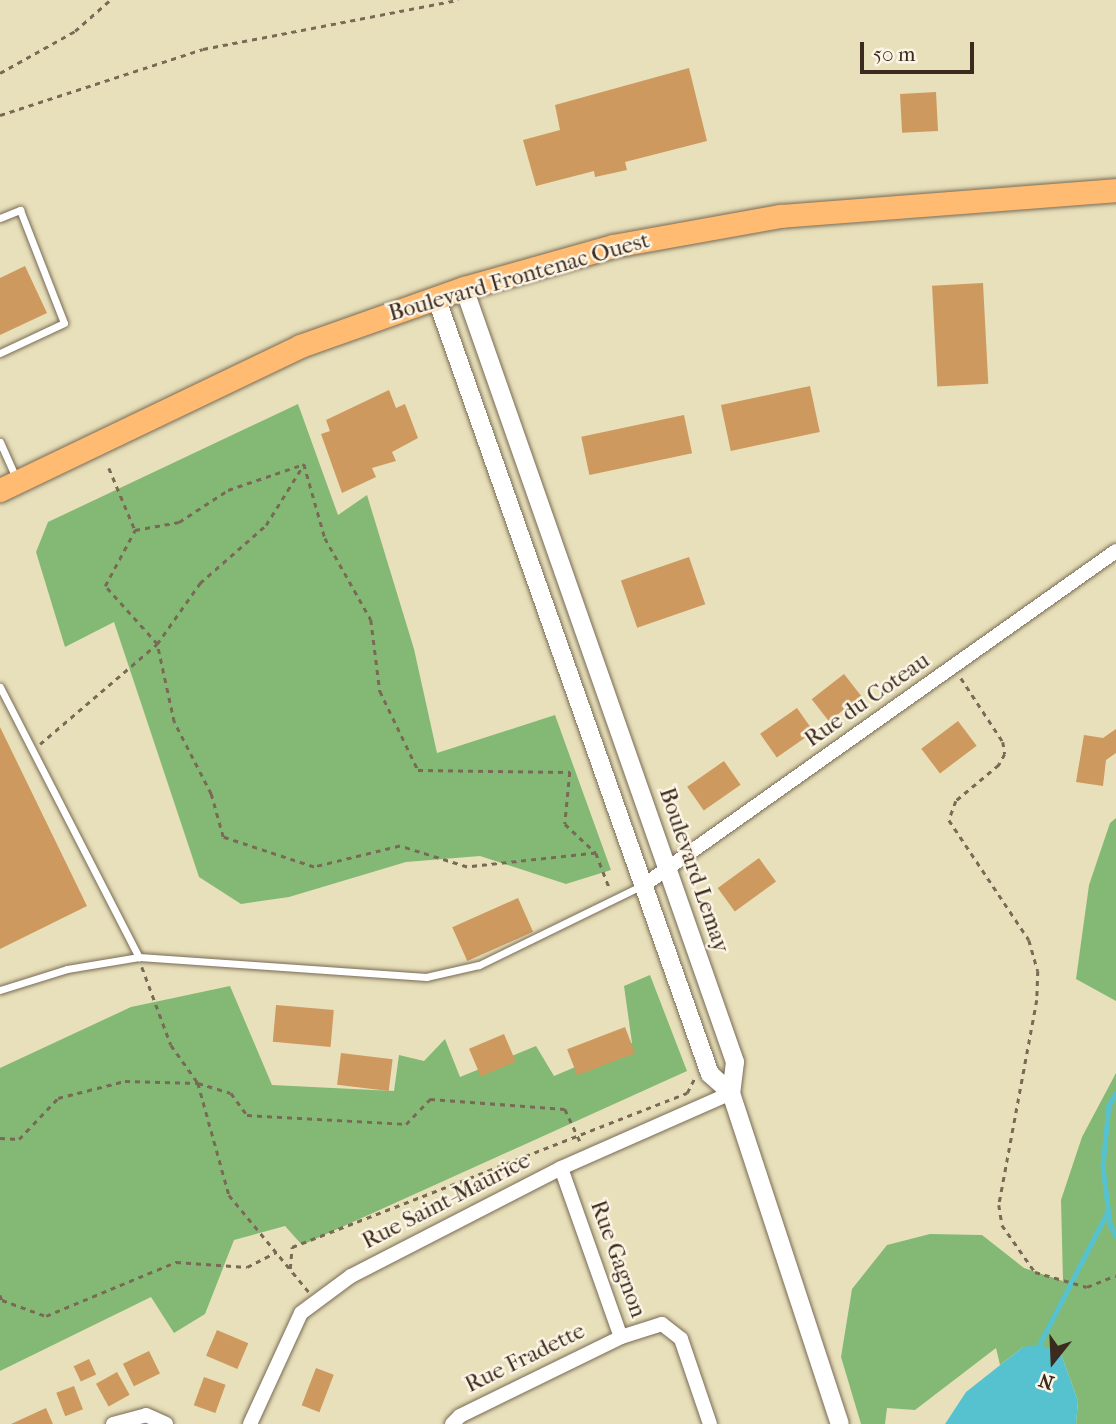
<!DOCTYPE html>
<style>
body{margin:0}
#map{position:relative;width:1116px;height:1424px;overflow:hidden;background:#e8e0ba;font-family:"IM FELL French Canon",serif}
div>[style]{position:absolute}
[style*='--x']{left:calc(var(--x)*1px);top:calc(var(--y)*1px);width:calc(var(--w)*1px);rotate:calc(var(--a)*1deg)}
.forest>*{inset:0;background:#84b975}
.water>*{inset:0;background:#56c2d0}
.stream>*{height:4.5px;margin:-2.25px;padding:0 2.25px;transform-origin:2.25px;border-radius:2.25px;background:#56c2d0}
.building>*{inset:0;background:#cd995f;transform-origin:0 0}
.path>*{height:2.5px;margin-top:-1.25px;transform-origin:0;background:repeating-linear-gradient(90deg,#786a55 0 5px,transparent 0 10px)}
.roads{filter:drop-shadow(0 0 2px #786a55) drop-shadow(0 0 2px #786a55)}
.service>*{height:7px;margin:-3.5px;padding:0 3.5px;transform-origin:3.5px;border-radius:3.5px;background:#fff}
.minor>*{height:14px;margin:-7px;padding:0 7px;transform-origin:7px;border-radius:7px;background:#fff}
.tertiary>*{height:18px;margin:-9px;padding:0 9px;transform-origin:9px;border-radius:9px;background:#fff}
.primary>*{height:23px;margin:-11.5px;padding:0 11.5px;transform-origin:11.5px;border-radius:11.5px;background:#ffbb71}
span{translate:-50% -50%;white-space:nowrap;text-align:center;line-height:1.15;-webkit-text-stroke:5px #fcf5e5;paint-order:stroke}
.street-label{font-size:23px;color:#3b2a1e}
.north{position:absolute;left:1018px;top:1326px;width:70px;height:70px;-webkit-text-stroke:5px #fcf5e5;paint-order:stroke;rotate:198deg;font-size:19px;font-weight:700;line-height:28px;text-align:center;color:#3b2a1e}
.north::after{content:'';display:block;margin:auto;width:24px;height:32px;background:#3b2a1e;clip-path:polygon(50% 0,100% 100%,50% 72%,0 100%)}
.scale{position:absolute;left:860px;top:42px;width:114px;height:32px;box-sizing:border-box;border:4px solid #3b2a1e;border-top:0;padding-left:9px;font-size:21px;line-height:24px;white-space:nowrap;color:#3b2a1e;-webkit-text-stroke:5px #fcf5e5;paint-order:stroke}
</style>
<div id="map">
<div class="forest">
<i style="clip-path:polygon(298px 404px,338px 515px,367px 495px,414px 649px,437px 753px,555px 715px,611px 870px,566px 884px,480px 856px,406px 862px,289px 897px,241px 904px,199px 877px,114px 622px,65px 647px,36px 552px,48px 522px)"></i>
<i style="clip-path:polygon(1116px 818px,1116px 1001px,1076px 979px,1089px 885px,1110px 823px)"></i>
<i style="clip-path:polygon(650px 975px,687px 1071px,302px 1245px,285px 1226px,234px 1240px,205px 1314px,174px 1333px,151px 1297px,0 1371px,0 1068px,131px 1007px,230px 986px,272px 1085px,394px 1091px,399px 1055px,424px 1061px,445px 1039px,460px 1077px,536px 1046px,554px 1076px,632px 1043px,624px 986px)"></i>
<i style="clip-path:polygon(1116px 1073px,1116px 1424px,1076px 1424px,1078px 1401px,1060px 1351px,1023px 1347px,1000px 1365px,996px 1348px,915px 1410px,887px 1408px,885px 1424px,861px 1424px,841px 1357px,852px 1289px,887px 1245px,930px 1234px,982px 1235px,1024px 1268px,1063px 1281px,1061px 1200px,1082px 1137px)"></i>
</div>
<div class="water">
<i style="clip-path:polygon(1039px 1345px,1060px 1351px,1078px 1401px,1076px 1424px,945px 1424px,966px 1392px,1023px 1347px)"></i>
</div>
<div class="stream">
<i style="--x:1116;--y:1094;--w:13;--a:122"></i>
<i style="--x:1109;--y:1105;--w:61;--a:95.6"></i>
<i style="--x:1103;--y:1166;--w:58;--a:83.1"></i>
<i style="--x:1110;--y:1224;--w:13;--a:63"></i>
<i style="--x:1039;--y:1345;--w:151;--a:-62.8"></i>
</div>
<div class="building">
<i style="clip-path:polygon(689px 68px,707px 141px,625px 162px,627px 170px,595px 177px,594px 171px,536px 186px,523px 140px,560px 130px,555px 105px)"></i>
<i style="left:936px;top:92px;width:39px;height:36px;rotate:87deg"></i>
<i style="clip-path:polygon(25px 266px,47px 313px,0 335px,0 278px)"></i>
<i style="left:983px;top:283px;width:101px;height:51px;rotate:87deg"></i>
<i style="left:810px;top:386px;width:47px;height:91px;rotate:78deg"></i>
<i style="clip-path:polygon(389px 390px,396px 408px,405px 404px,418px 438px,392px 452px,396px 461px,372px 468px,376px 477px,342px 493px,321px 434px,330px 431px,326px 420px)"></i>
<i style="left:684px;top:415px;width:39px;height:105px;rotate:78deg"></i>
<i style="left:689px;top:557px;width:50px;height:72px;rotate:71deg"></i>
<i style="left:844px;top:674px;width:28px;height:41px;rotate:52deg"></i>
<i style="left:797px;top:708px;width:29px;height:45px;rotate:55deg"></i>
<i style="left:958px;top:721px;width:31px;height:46px;rotate:53deg"></i>
<i style="clip-path:polygon(0 727px,87px 906px,0 949px)"></i>
<i style="clip-path:polygon(1116px 729px,1116px 753px,1106px 760px,1103px 786px,1076px 782px,1084px 735px,1103px 738px)"></i>
<i style="left:724px;top:761px;width:29px;height:45px;rotate:55deg"></i>
<i style="left:759px;top:858px;width:29px;height:51px;rotate:54deg"></i>
<i style="left:518px;top:898px;width:37px;height:72px;rotate:66deg"></i>
<i style="left:276px;top:1005px;width:58px;height:37px;rotate:5deg"></i>
<i style="left:625px;top:1027px;width:28px;height:62px;rotate:69deg"></i>
<i style="left:504px;top:1034px;width:30px;height:38px;rotate:67deg"></i>
<i style="left:341px;top:1053px;width:52px;height:32px;rotate:7deg"></i>
<i style="left:217px;top:1330px;width:34px;height:28px;rotate:23deg"></i>
<i style="left:149px;top:1351px;width:25px;height:29px;rotate:64deg"></i>
<i style="left:89px;top:1359px;width:17px;height:17px;rotate:65deg"></i>
<i style="left:316px;top:1368px;width:19px;height:40px;rotate:21deg"></i>
<i style="left:117px;top:1372px;width:26px;height:24px;rotate:61deg"></i>
<i style="left:204px;top:1377px;width:23px;height:30px;rotate:20deg"></i>
<i style="left:74px;top:1386px;width:25px;height:19px;rotate:69deg"></i>
<i style="clip-path:polygon(46px 1408px,53px 1424px,11px 1424px)"></i>
</div>
<div class="path">
<i style="--x:0;--y:73;--w:86;--a:-29.2"></i>
<i style="--x:75;--y:31;--w:47;--a:-41.5"></i>
<i style="--x:0;--y:115;--w:213;--a:-18"></i>
<i style="--x:203;--y:49;--w:260;--a:-10.9"></i>
<i style="--x:109;--y:468;--w:67;--a:67.2"></i>
<i style="--x:961;--y:678;--w:77;--a:56.7"></i>
<i style="--x:1003;--y:742;--w:12;--a:81"></i>
<i style="--x:1005;--y:754;--w:13;--a:119"></i>
<i style="--x:999;--y:765;--w:56;--a:140.1"></i>
<i style="--x:956;--y:801;--w:20;--a:110"></i>
<i style="--x:949;--y:820;--w:144;--a:56.3"></i>
<i style="--x:1029;--y:940;--w:32;--a:74"></i>
<i style="--x:1038;--y:971;--w:29;--a:92"></i>
<i style="--x:1037;--y:1000;--w:208;--a:100.5"></i>
<i style="--x:999;--y:1205;--w:20;--a:81"></i>
<i style="--x:1002;--y:1225;--w:57;--a:54.9"></i>
<i style="--x:1035;--y:1272;--w:54;--a:16.1"></i>
<i style="--x:1087;--y:1287;--w:31;--a:-22"></i>
<i style="--x:40;--y:744;--w:154;--a:-40.5"></i>
<i style="--x:157;--y:644;--w:75;--a:-54.8"></i>
<i style="--x:200;--y:583;--w:88;--a:-41.3"></i>
<i style="--x:266;--y:525;--w:72;--a:-58.1"></i>
<i style="--x:596;--y:853;--w:130;--a:173.8"></i>
<i style="--x:467;--y:867;--w:70;--a:-162.6"></i>
<i style="--x:400;--y:846;--w:89;--a:166.3"></i>
<i style="--x:314;--y:867;--w:96;--a:-161.8"></i>
<i style="--x:223;--y:837;--w:45;--a:-105.6"></i>
<i style="--x:211;--y:794;--w:81;--a:-117.2"></i>
<i style="--x:174;--y:722;--w:80;--a:-102.3"></i>
<i style="--x:157;--y:644;--w:78;--a:-131.9"></i>
<i style="--x:105;--y:586;--w:64;--a:-61.8"></i>
<i style="--x:135;--y:530;--w:45;--a:-10.3"></i>
<i style="--x:179;--y:522;--w:59;--a:-33.1"></i>
<i style="--x:228;--y:490;--w:80;--a:-18.9"></i>
<i style="--x:304;--y:464;--w:77;--a:74.2"></i>
<i style="--x:325;--y:538;--w:94;--a:60.7"></i>
<i style="--x:371;--y:620;--w:72;--a:82.8"></i>
<i style="--x:380;--y:691;--w:88;--a:64.3"></i>
<i style="--x:418;--y:770;--w:152;--a:0.8"></i>
<i style="--x:570;--y:772;--w:52;--a:95.5"></i>
<i style="--x:565;--y:824;--w:42;--a:43.1"></i>
<i style="--x:596;--y:853;--w:40;--a:69"></i>
<i style="--x:142;--y:967;--w:83;--a:69.6"></i>
<i style="--x:171;--y:1045;--w:47;--a:54.6"></i>
<i style="--x:198;--y:1083;--w:116;--a:74.5"></i>
<i style="--x:229;--y:1195;--w:126;--a:50.5"></i>
<i style="--x:0;--y:1138;--w:19;--a:3"></i>
<i style="--x:19;--y:1139;--w:57;--a:-46.4"></i>
<i style="--x:58;--y:1098;--w:69;--a:-14.2"></i>
<i style="--x:125;--y:1081;--w:73;--a:1.6"></i>
<i style="--x:198;--y:1083;--w:34;--a:17"></i>
<i style="--x:231;--y:1093;--w:27;--a:54"></i>
<i style="--x:247;--y:1115;--w:159;--a:3.2"></i>
<i style="--x:406;--y:1124;--w:35;--a:-46"></i>
<i style="--x:430;--y:1099;--w:135;--a:4.2"></i>
<i style="--x:565;--y:1109;--w:38;--a:65"></i>
<i style="--x:290;--y:1269;--w:22;--a:-85"></i>
<i style="--x:292;--y:1247;--w:424;--a:-21.3"></i>
<i style="--x:687;--y:1093;--w:16;--a:-63"></i>
<i style="--x:0;--y:1295;--w:5;--a:68"></i>
<i style="--x:2;--y:1300;--w:47;--a:20"></i>
<i style="--x:46;--y:1316;--w:141;--a:-22.6"></i>
<i style="--x:176;--y:1262;--w:71;--a:4"></i>
<i style="--x:247;--y:1267;--w:33;--a:-27"></i>
</div>
<div class="roads">
<div class="service">
<i style="--x:0;--y:218;--w:22;--a:-22"></i>
<i style="--x:20;--y:210;--w:121;--a:68.7"></i>
<i style="--x:64;--y:323;--w:71;--a:154.9"></i>
<i style="--x:0;--y:442;--w:39;--a:66"></i>
<i style="--x:0;--y:687;--w:304;--a:62.8"></i>
<i style="--x:0;--y:990;--w:70;--a:-17.4"></i>
<i style="--x:67;--y:969;--w:73;--a:-9.5"></i>
<i style="--x:139;--y:957;--w:288;--a:4"></i>
<i style="--x:426;--y:977;--w:54;--a:-12.8"></i>
<i style="--x:479;--y:965;--w:182;--a:-26"></i>
</div>
<div class="minor">
<i style="--x:644;--y:885;--w:578;--a:-35.28"></i>
<i style="--x:561;--y:1168;--w:179;--a:70.5"></i>
<i style="--x:621;--y:1337;--w:43;--a:-17.6"></i>
<i style="--x:662;--y:1324;--w:24;--a:38"></i>
<i style="--x:681;--y:1339;--w:90;--a:71.2"></i>
<i style="--x:113;--y:1424;--w:34;--a:-15"></i>
<i style="--x:146;--y:1415;--w:22;--a:24"></i>
<i style="--x:250;--y:1424;--w:122;--a:-65.3"></i>
<i style="--x:301;--y:1313;--w:62;--a:-36.5"></i>
<i style="--x:351;--y:1276;--w:236;--a:-27.2"></i>
<i style="--x:561;--y:1168;--w:186;--a:-23.8"></i>
<i style="--x:452;--y:1424;--w:11;--a:-45"></i>
<i style="--x:460;--y:1416;--w:179;--a:-26.1"></i>
</div>
<div class="tertiary">
<i style="--x:464;--y:288;--w:820;--a:70.7"></i>
<i style="--x:735;--y:1062;--w:31;--a:97"></i>
<i style="--x:731;--y:1093;--w:348;--a:71.8"></i>
<i style="--x:436;--y:297;--w:824;--a:70.58"></i>
<i style="--x:710;--y:1074;--w:28;--a:42"></i>
</div>
<div class="primary">
<i style="--x:0;--y:490;--w:333;--a:-25.6"></i>
<i style="--x:300;--y:346;--w:174;--a:-19.5"></i>
<i style="--x:464;--y:288;--w:155;--a:-15.7"></i>
<i style="--x:613;--y:246;--w:170;--a:-10.2"></i>
<i style="--x:780;--y:216;--w:337;--a:-4.4"></i>
</div>
</div>
<div class="street-label">
<span style="left:519px;top:277px;rotate:-16deg">Boulevard Frontenac Ouest</span>
<span style="left:867px;top:700px;rotate:-35deg">Rue du Coteau</span>
<span style="left:694px;top:870px;rotate:71deg">Boulevard Lemay</span>
<span style="left:446px;top:1201px;rotate:-27deg">Rue Saint-Maurice</span>
<span style="left:618px;top:1259px;rotate:70deg">Rue Gagnon</span>
<span style="left:525px;top:1358px;rotate:-26deg">Rue Fradette</span>
</div>
<div class="north">N</div>
<div class="scale">50 m</div>
</div>
